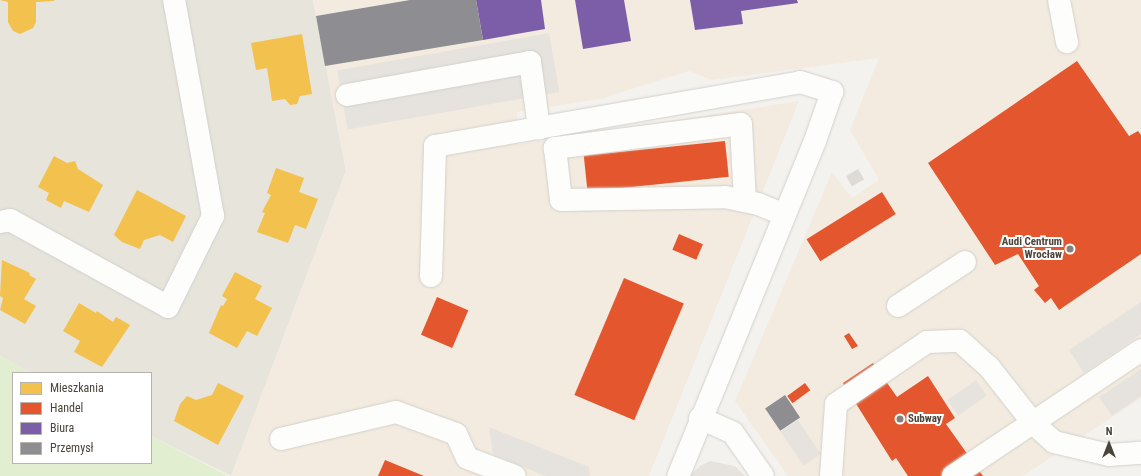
<!DOCTYPE html>
<meta charset="utf-8">
<style>
body{margin:0}
#map{position:relative;width:1141px;height:476px;overflow:hidden;background:#f4f2ee;font-family:"Roboto Condensed",sans-serif}
div>[style]{position:absolute}
[style*='--x']{left:calc(var(--x)*1px);top:calc(var(--y)*1px);width:calc(var(--w)*1px);rotate:calc(var(--a)*1deg)}
.residential>*{inset:0;background:#e7e4dc}
.commercial>*{inset:0;background:#f3ebdf}
.green>*{inset:0;background:#e1eecf}
.parking>*{inset:0;background:#e6e3df;transform-origin:0 0}
.homes>*{inset:0;background:#f2c14e}
.shops>*{inset:0;background:#e4572e;transform-origin:0 0}
.offices>*{inset:0;background:#7b5ea7}
.industry>*{inset:0;background:#8d8d92;transform-origin:0 0}
.building>*{inset:0;background:#dedbd6;transform-origin:0 0}
.roads{filter:drop-shadow(0 0 1px #d2d0cb) drop-shadow(0 0 1px #d2d0cb)}
.minor>*{height:22px;margin:-11px;padding:0 11px;transform-origin:11px;border-radius:11px;background:#fdfdfc}
.dots>*{width:11px;height:11px;translate:-50% -50%;box-sizing:border-box;border:2px solid #fff;border-radius:50%}
span{translate:-50% -50%;white-space:nowrap;text-align:center;line-height:1.15;-webkit-text-stroke:4px #fff;paint-order:stroke}
.poi-label{font-size:11px;color:#4b4439;font-weight:700}
.right{translate:-100% -50%;text-align:right}
.left{translate:0 -50%;text-align:left}
.legend{position:absolute;left:12px;top:372px;width:140px;height:92px;box-sizing:border-box;background:#fff;border:1px solid #b7b4b0;margin:0;padding:5px 7px;list-style:none;font-size:12px;color:#4b4439}
.legend li{display:flex;align-items:center;gap:8px;height:20px}
.legend b{width:20px;border:1px solid #b7b4b0}
.north{position:absolute;left:1089px;top:424px;width:40px;height:40px;-webkit-text-stroke:3px #fff;paint-order:stroke;rotate:0deg;font-size:11px;font-weight:700;line-height:16px;text-align:center;color:#4b4439}
.north::after{content:'';display:block;margin:auto;width:14px;height:18px;background:#4b4439;clip-path:polygon(50% 0,100% 100%,50% 72%,0 100%)}
</style>
<div id="map">
<div class="residential">
<i style="clip-path:polygon(0 0,313px 0,346px 171px,231px 476px,151px 436px,151px 373px,32px 373px,0 356px)"></i>
</div>
<div class="commercial">
<i style="clip-path:polygon(313px 0,1141px 0,1141px 398px,1023px 476px,788px 476px,735px 401px,832px 172px,852px 198px,879px 180px,850px 130px,879px 58px,712px 80px,689px 71px,600px 99px,517px 112px,519px 144px,799px 101px,649px 476px,231px 476px,346px 171px)"></i>
</div>
<div class="green">
<i style="clip-path:polygon(0 356px,32px 373px,13px 373px,13px 463px,151px 463px,151px 436px,228px 476px,0 476px)"></i>
</div>
<div class="parking">
<i style="left:549px;top:33px;width:60px;height:215px;rotate:80deg"></i>
<i style="clip-path:polygon(1141px 302px,1141px 334px,1084px 373px,1069px 350px)"></i>
<i style="clip-path:polygon(1141px 369px,1141px 396px,1112px 416px,1099px 397px)"></i>
<i style="left:976px;top:380px;width:19px;height:35px;rotate:55deg"></i>
<i style="left:798px;top:420px;width:41px;height:21px;rotate:56deg"></i>
<i style="clip-path:polygon(489px 427px,589px 467px,590px 476px,545px 476px,493px 454px)"></i>
<i style="clip-path:polygon(710px 461px,735px 466px,745px 476px,689px 476px,700px 466px)"></i>
</div>
<div class="homes">
<i style="clip-path:polygon(0 0,54px 0,54px 1px,36px 2px,36px 22px,33px 28px,20px 34px,13px 31px,8px 22px,8px 2px)"></i>
<i style="clip-path:polygon(302px 34px,312px 94px,300px 96px,297px 104px,290px 105px,285px 99px,272px 101px,267px 68px,256px 70px,251px 43px)"></i>
<i style="clip-path:polygon(54px 156px,67px 163px,75px 161px,78px 169px,103px 185px,89px 212px,64px 201px,61px 208px,46px 200px,49px 193px,38px 187px)"></i>
<i style="clip-path:polygon(276px 168px,304px 178px,299px 192px,318px 199px,306px 229px,295px 225px,288px 243px,257px 232px,265px 213px,262px 212px,271px 195px,267px 193px)"></i>
<i style="clip-path:polygon(137px 190px,186px 216px,173px 242px,160px 235px,144px 240px,140px 249px,122px 242px,114px 235px)"></i>
<i style="clip-path:polygon(2px 260px,30px 273px,29px 275px,36px 279px,24px 299px,36px 306px,25px 324px,0 310px,3px 298px,0 296px)"></i>
<i style="clip-path:polygon(235px 272px,262px 286px,255px 299px,272px 308px,257px 336px,247px 331px,237px 348px,209px 333px,221px 305px,223px 306px,227px 299px,222px 296px)"></i>
<i style="clip-path:polygon(79px 303px,96px 313px,97px 311px,113px 322px,116px 317px,130px 325px,102px 367px,74px 352px,80px 341px,63px 331px)"></i>
<i style="clip-path:polygon(218px 383px,244px 396px,218px 445px,174px 421px,180px 404px,187px 396px,196px 400px,212px 395px)"></i>
</div>
<div class="shops">
<i style="clip-path:polygon(1077px 61px,1129px 136px,1138px 131px,1141px 135px,1141px 254px,1059px 310px,1051px 298px,1045px 303px,1034px 290px,1039px 286px,1018px 254px,995px 265px,928px 163px)"></i>
<i style="left:725px;top:141px;width:36px;height:142px;rotate:84deg"></i>
<i style="left:882px;top:192px;width:26px;height:89px;rotate:58deg"></i>
<i style="left:679px;top:234px;width:26px;height:17px;rotate:23deg"></i>
<i style="left:624px;top:278px;width:65px;height:127px;rotate:23deg"></i>
<i style="left:437px;top:297px;width:34px;height:41px;rotate:23deg"></i>
<i style="clip-path:polygon(849px 333px,858px 346px,852px 349px,844px 336px)"></i>
<i style="clip-path:polygon(873px 363px,897px 397px,928px 376px,955px 418px,946px 424px,983px 476px,908px 476px,896px 458px,892px 461px,843px 383px)"></i>
<i style="left:805px;top:383px;width:9px;height:22px;rotate:54deg"></i>
<i style="clip-path:polygon(385px 460px,424px 476px,378px 476px)"></i>
</div>
<div class="offices">
<i style="clip-path:polygon(476px 0,541px 0,545px 29px,483px 40px)"></i>
<i style="clip-path:polygon(575px 0,624px 0,631px 41px,583px 49px)"></i>
<i style="clip-path:polygon(690px 0,797px 0,798px 3px,741px 11px,743px 24px,695px 30px)"></i>
</div>
<div class="industry">
<i style="clip-path:polygon(410px 0,476px 0,483px 40px,325px 66px,316px 16px)"></i>
<i style="left:785px;top:395px;width:27px;height:24px;rotate:56deg"></i>
</div>
<div class="building">
<i style="left:858px;top:169px;width:12px;height:14px;rotate:59deg"></i>
</div>
<div class="roads">
<div class="minor">
<i style="--x:1059;--y:0;--w:43;--a:79.2"></i>
<i style="--x:347;--y:95;--w:186;--a:-10.2"></i>
<i style="--x:530;--y:62;--w:67;--a:82.2"></i>
<i style="--x:745;--y:201;--w:77;--a:-93"></i>
<i style="--x:741;--y:124;--w:188;--a:172.6"></i>
<i style="--x:555;--y:148;--w:52;--a:83.4"></i>
<i style="--x:561;--y:200;--w:164;--a:-1"></i>
<i style="--x:725;--y:197;--w:34;--a:12"></i>
<i style="--x:758;--y:204;--w:29;--a:22"></i>
<i style="--x:0;--y:222;--w:10;--a:-11"></i>
<i style="--x:10;--y:220;--w:180;--a:28.8"></i>
<i style="--x:168;--y:307;--w:102;--a:-63.7"></i>
<i style="--x:213;--y:216;--w:219;--a:-100.2"></i>
<i style="--x:431;--y:276;--w:130;--a:-88.2"></i>
<i style="--x:435;--y:146;--w:371;--a:-9.9"></i>
<i style="--x:800;--y:82;--w:34;--a:17"></i>
<i style="--x:832;--y:92;--w:52;--a:109.1"></i>
<i style="--x:815;--y:141;--w:362;--a:112.2"></i>
<i style="--x:898;--y:306;--w:80;--a:-33.3"></i>
<i style="--x:700;--y:418;--w:36;--a:24"></i>
<i style="--x:733;--y:433;--w:52;--a:55.1"></i>
<i style="--x:281;--y:439;--w:118;--a:-13.2"></i>
<i style="--x:396;--y:412;--w:64;--a:20.1"></i>
<i style="--x:456;--y:434;--w:26;--a:65"></i>
<i style="--x:467;--y:458;--w:51;--a:20.6"></i>
<i style="--x:831;--y:476;--w:72;--a:-86"></i>
<i style="--x:836;--y:404;--w:110;--a:-34.3"></i>
<i style="--x:927;--y:342;--w:33;--a:-2"></i>
<i style="--x:960;--y:341;--w:39;--a:42"></i>
<i style="--x:989;--y:367;--w:71;--a:51.8"></i>
<i style="--x:1033;--y:423;--w:28;--a:42"></i>
<i style="--x:1054;--y:442;--w:57;--a:13.3"></i>
<i style="--x:1109;--y:455;--w:32;--a:-4"></i>
<i style="--x:953;--y:476;--w:226;--a:-33.8"></i>
</div>
</div>
<div class="dots">
<i style="left:1070px;top:249px;background:#868178"></i>
<i style="left:900px;top:419px;background:#868178"></i>
</div>
<div class="poi-label">
<span class="right" style="left:1062px;top:249px">Audi Centrum<br>Wrocław</span>
<span class="left" style="left:908px;top:419px">Subway</span>
</div>
<ul class="legend">
<li><b style="height:11px;background:#f2c14e"></b>Mieszkania</li>
<li><b style="height:11px;background:#e4572e"></b>Handel</li>
<li><b style="height:11px;background:#7b5ea7"></b>Biura</li>
<li><b style="height:11px;background:#8d8d92"></b>Przemysł</li>
</ul>
<div class="north">N</div>
</div>
